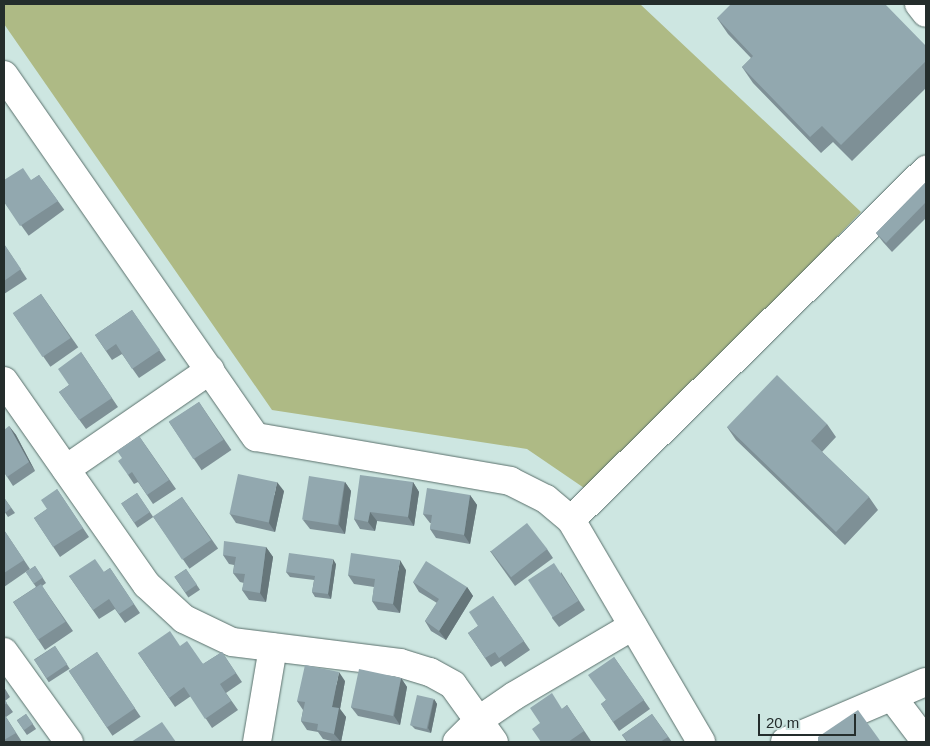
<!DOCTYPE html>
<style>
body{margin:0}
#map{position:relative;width:930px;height:746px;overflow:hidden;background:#cde6e1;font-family:Arial,sans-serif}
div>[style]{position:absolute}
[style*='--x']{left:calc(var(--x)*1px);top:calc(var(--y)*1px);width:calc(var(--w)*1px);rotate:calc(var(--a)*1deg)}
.green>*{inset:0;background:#aeba85}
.roads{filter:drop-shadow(0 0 1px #5a706c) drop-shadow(0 0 1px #5a706c)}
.minor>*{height:28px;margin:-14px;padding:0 14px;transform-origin:14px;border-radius:14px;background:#fff}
.wall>*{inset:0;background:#7e9096;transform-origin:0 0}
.shaded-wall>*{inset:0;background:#66767a}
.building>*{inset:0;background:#92a8af;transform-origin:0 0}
span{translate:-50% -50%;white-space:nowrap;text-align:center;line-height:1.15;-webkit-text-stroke:4.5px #cde6e1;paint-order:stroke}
.frame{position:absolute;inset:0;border:5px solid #242d2c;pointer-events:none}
.scale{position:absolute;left:758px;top:714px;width:98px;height:22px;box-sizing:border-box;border:2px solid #242d2c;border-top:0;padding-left:6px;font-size:15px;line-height:18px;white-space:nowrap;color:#242d2c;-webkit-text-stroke:4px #cde6e1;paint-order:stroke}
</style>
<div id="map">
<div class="green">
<i style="clip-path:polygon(4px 4px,640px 4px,861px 212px,590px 492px,527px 449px,272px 410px,4px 24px)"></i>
</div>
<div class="roads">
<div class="minor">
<i style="--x:919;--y:4;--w:11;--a:52"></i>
<i style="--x:4;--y:75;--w:441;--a:55.2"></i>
<i style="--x:256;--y:437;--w:258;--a:9.8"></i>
<i style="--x:510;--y:481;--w:40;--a:26.6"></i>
<i style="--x:546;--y:499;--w:33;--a:40"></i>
<i style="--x:571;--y:520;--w:257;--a:59.6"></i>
<i style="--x:4;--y:381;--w:249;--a:55"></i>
<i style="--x:147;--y:585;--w:50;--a:42.6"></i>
<i style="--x:184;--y:619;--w:53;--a:25.6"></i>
<i style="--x:232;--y:642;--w:169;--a:7.1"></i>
<i style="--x:400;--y:663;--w:31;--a:17"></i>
<i style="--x:430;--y:672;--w:26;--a:29"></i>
<i style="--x:453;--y:685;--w:70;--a:54.3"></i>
<i style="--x:66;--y:469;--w:175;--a:-34.5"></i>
<i style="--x:571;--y:520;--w:499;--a:-44.6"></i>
<i style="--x:4;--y:652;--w:111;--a:54.2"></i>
<i style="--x:892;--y:697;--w:56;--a:52.9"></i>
<i style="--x:257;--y:742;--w:96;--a:-80.4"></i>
<i style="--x:457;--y:742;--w:31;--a:-45"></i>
<i style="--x:479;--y:720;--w:42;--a:-34.4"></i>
<i style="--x:514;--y:696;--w:138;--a:-30.5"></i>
<i style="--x:785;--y:742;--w:153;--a:-23.1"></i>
</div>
</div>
<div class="wall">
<i style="clip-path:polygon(717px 18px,926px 46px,926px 88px,852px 161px,833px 142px,821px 153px,753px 83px,742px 67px,751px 58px,728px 34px)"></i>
<i style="left:39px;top:175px;width:43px;height:44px;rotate:54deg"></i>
<i style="clip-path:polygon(926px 182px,926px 218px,892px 252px,883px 242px,876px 233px)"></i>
<i style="clip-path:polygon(4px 244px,27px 279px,4px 294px)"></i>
<i style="left:41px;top:294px;width:65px;height:34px;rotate:55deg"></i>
<i style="clip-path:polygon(132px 310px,166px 360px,139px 378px,122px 354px,112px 360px,95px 335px)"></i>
<i style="clip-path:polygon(81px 352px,118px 407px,86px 429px,59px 392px,69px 385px)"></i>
<i style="left:199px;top:402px;width:58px;height:36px;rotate:56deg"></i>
<i style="clip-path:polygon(827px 424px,836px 437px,822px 452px,869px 497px,878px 510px,845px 545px,736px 440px,727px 427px)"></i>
<i style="clip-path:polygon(9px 426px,16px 435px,35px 471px,13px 486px,4px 472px)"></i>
<i style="clip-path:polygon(139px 436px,176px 489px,153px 504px,138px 482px,134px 484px,128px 475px,122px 458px)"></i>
<i style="clip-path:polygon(345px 482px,351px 491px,345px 534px,310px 529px,303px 520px)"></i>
<i style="clip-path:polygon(413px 482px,419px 492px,414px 526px,377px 521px,375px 531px,360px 529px,354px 519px)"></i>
<i style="clip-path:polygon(57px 489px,89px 537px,60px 557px,34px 518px,47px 509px)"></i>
<i style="clip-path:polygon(284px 491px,275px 532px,236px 523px,230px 514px)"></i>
<i style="left:137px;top:493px;width:29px;height:19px;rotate:56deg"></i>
<i style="clip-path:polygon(470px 495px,477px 505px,470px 544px,436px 538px,430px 529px,431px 523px,430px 523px,423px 514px)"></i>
<i style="left:182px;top:497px;width:63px;height:35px;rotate:55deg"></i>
<i style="clip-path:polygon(5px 499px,15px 513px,8px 517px,4px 511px)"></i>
<i style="clip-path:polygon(4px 530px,30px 569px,4px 587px)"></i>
<i style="clip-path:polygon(266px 547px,273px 557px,266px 602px,249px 600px,242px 590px,244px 583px,240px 582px,233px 573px,234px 565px,229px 564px,223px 555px)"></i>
<i style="clip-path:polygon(547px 549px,553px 558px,515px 586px,490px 551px)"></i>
<i style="clip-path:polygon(336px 564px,331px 599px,315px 597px,312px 592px,314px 580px,290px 577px,286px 572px)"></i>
<i style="clip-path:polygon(35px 566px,46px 583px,42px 586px,73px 631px,45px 650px,13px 602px,36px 587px,26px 572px)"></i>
<i style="clip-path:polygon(110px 568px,140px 613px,125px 623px,115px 609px,99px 619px,69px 576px,104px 572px)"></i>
<i style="left:186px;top:569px;width:25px;height:14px;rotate:56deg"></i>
<i style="clip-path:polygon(406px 570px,400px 613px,378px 610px,372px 601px,374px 587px,354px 584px,348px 575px)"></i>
<i style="clip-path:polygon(561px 572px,585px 610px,559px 627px,552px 618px)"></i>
<i style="clip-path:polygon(413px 582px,467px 587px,473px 596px,446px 640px,431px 631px,425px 621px,437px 603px,419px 592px)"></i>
<i style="clip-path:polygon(493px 596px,530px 650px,505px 667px,501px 661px,491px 667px,468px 633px,478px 626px)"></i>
<i style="left:55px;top:646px;width:27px;height:25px;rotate:57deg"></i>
<i style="clip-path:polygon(180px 646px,203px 664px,222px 652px,242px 682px,226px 693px,238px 710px,212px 728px,191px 696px,175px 707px,138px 653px)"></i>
<i style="left:97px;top:652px;width:78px;height:34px;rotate:56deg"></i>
<i style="clip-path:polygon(614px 657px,650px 709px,619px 731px,601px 704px,606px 700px)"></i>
<i style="clip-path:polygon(401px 678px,407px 687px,400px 725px,358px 716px,351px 707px)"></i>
<i style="clip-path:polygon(345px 681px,340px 709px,346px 717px,341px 742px,336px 742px,323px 739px,318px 732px,307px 730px,301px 721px,303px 710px,297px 701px)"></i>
<i style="clip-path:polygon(4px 687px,10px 697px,5px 701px,13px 712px,6px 717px,22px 742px,4px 742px)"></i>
<i style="clip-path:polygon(434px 699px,437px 704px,431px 733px,415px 729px,411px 725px)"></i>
<i style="clip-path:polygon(567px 705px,591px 741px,588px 742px,541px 742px,562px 709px)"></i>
<i style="left:26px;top:714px;width:18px;height:11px;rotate:56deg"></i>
<i style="clip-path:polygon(652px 714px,672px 742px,627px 742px,622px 735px)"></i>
</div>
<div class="shaded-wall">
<i style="clip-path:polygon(9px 426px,16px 435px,35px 471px,29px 462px)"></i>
<i style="clip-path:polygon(277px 482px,284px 491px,275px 532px,269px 523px)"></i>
<i style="clip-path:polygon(345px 482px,351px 491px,345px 534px,339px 525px)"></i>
<i style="clip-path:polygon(413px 482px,419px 492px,414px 526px,408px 517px)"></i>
<i style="clip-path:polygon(470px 495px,477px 505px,470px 544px,464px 535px)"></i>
<i style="clip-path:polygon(370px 512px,377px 521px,375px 531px,368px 522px)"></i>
<i style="clip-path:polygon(266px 547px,273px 557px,266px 602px,260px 593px)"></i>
<i style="clip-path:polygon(333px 559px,336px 564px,331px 599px,328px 594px)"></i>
<i style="clip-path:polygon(400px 560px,406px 570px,400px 613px,393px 604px)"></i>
<i style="clip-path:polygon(467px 587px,473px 596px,446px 640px,439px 631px)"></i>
<i style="clip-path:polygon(339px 672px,345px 681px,340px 709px,346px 717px,341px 742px,334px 734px,332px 707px)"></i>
<i style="clip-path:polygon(401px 678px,407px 687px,400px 725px,394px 716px)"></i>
<i style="clip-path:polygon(434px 699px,437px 704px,431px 733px,428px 728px)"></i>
</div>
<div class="building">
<i style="clip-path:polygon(731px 4px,885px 4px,926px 46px,926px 61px,841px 145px,822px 126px,810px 137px,742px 67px,753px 56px,717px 18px)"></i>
<i style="clip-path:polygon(23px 168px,31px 180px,39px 175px,58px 201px,20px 226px,4px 202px,4px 180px)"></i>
<i style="clip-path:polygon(926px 182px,926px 202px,886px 243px,876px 233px)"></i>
<i style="clip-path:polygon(4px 244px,21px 269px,4px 281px)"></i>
<i style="left:41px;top:294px;width:53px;height:34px;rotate:56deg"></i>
<i style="clip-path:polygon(132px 310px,160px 350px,132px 369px,116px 344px,106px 351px,95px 335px)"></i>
<i style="clip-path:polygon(81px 352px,112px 398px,79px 420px,59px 392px,69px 385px,58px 369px)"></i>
<i style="clip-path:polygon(777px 375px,827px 424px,811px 441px,869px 497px,836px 532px,727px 427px)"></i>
<i style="left:199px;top:402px;width:45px;height:36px;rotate:57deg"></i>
<i style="clip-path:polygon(9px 426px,29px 462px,7px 477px,4px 472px,4px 430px)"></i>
<i style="clip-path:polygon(139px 436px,169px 480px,147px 495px,132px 472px,128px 475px,118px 461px,122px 458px,117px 451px)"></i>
<i style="left:238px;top:474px;width:40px;height:41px;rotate:12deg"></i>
<i style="clip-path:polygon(360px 475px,413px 482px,408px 517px,370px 512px,368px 522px,354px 519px)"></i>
<i style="left:309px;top:476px;width:36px;height:44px;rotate:9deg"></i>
<i style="clip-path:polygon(427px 488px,470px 495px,464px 535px,430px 529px,432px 515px,423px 514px)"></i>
<i style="clip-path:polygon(57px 489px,83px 528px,53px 547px,34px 518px,47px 509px,41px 500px)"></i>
<i style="left:137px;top:493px;width:23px;height:19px;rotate:56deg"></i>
<i style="left:182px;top:497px;width:52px;height:35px;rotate:56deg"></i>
<i style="clip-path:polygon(5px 499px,11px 508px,5px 513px,4px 511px,4px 500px)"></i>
<i style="left:527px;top:523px;width:33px;height:46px;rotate:52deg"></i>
<i style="clip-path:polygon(4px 530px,24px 560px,4px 573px)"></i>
<i style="clip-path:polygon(224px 541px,266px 547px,260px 593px,242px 590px,245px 574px,233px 573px,236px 557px,223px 555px)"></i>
<i style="clip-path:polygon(289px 553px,333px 559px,328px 594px,312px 592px,315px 576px,286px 572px)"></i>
<i style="clip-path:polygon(351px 553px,400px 560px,393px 604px,372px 601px,375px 579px,348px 575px)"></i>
<i style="clip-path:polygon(95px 559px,104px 572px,110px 568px,134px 604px,119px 614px,109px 599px,93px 610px,69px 576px)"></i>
<i style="clip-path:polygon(426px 561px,467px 587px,439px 631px,425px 621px,439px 599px,413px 582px)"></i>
<i style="left:554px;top:563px;width:45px;height:31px;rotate:57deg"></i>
<i style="left:35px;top:566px;width:14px;height:11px;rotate:56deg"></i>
<i style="left:186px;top:569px;width:19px;height:14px;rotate:55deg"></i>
<i style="left:41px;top:584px;width:45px;height:33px;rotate:57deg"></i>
<i style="clip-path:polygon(493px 596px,524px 641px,499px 658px,495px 652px,485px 658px,468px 633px,478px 626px,469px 612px)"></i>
<i style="clip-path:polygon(170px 631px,180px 646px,187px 641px,203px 664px,222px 652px,236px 673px,220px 684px,231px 701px,205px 719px,184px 687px,169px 698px,138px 653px)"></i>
<i style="left:55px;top:646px;width:22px;height:25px;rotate:56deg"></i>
<i style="left:97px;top:652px;width:68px;height:34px;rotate:56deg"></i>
<i style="clip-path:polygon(614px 657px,644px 700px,613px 722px,601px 704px,606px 700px,588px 675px)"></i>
<i style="clip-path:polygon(305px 665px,339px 672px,332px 707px,339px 708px,334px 734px,317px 730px,318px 724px,301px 721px,305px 702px,297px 701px)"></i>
<i style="left:359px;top:669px;width:43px;height:39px;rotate:12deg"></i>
<i style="clip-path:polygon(552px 693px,562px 709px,567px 705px,584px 731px,568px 742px,541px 742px,532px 729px,540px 723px,530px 708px)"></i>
<i style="left:417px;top:695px;width:17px;height:31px;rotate:13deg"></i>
<i style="clip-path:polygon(4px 698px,7px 703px,4px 705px)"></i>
<i style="clip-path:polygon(858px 710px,881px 742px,818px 742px,818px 737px)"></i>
<i style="clip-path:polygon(4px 714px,16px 733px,4px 740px)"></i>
<i style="left:26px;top:714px;width:12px;height:11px;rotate:55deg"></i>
<i style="clip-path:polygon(652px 714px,668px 737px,660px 742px,628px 742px,622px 735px)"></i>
<i style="clip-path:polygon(162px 722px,176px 742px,131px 742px)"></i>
</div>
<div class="frame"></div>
<div class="scale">20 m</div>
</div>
